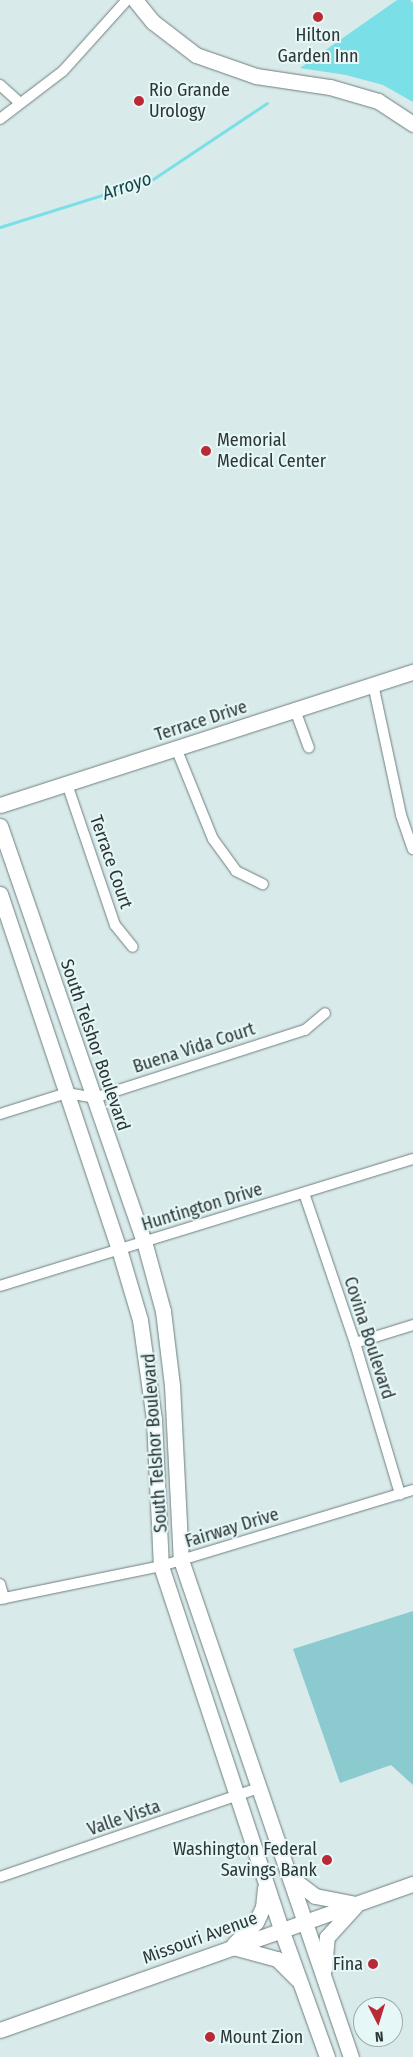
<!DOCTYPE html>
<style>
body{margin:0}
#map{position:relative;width:413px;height:2057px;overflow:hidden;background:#d9eaeb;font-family:"Fira Sans Condensed",sans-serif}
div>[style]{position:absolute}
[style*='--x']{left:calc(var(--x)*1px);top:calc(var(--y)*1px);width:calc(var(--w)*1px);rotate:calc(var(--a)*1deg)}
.green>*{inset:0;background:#8bcacf}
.water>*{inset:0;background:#7adfe7}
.stream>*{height:3px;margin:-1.5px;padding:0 1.5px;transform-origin:1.5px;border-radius:1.5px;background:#7adfe7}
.roads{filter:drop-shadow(0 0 1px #6f7e7f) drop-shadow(0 0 1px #6f7e7f)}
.street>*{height:10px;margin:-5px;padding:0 5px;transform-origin:5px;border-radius:5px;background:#fff}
.secondary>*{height:15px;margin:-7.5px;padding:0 7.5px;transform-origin:7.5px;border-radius:7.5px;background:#fff}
.dots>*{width:14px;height:14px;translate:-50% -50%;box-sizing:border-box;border:2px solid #e6f7f8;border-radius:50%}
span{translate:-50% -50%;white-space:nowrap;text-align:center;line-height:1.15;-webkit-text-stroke:4px #e6f7f8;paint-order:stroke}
.poi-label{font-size:18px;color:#2e3535}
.left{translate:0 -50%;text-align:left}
.right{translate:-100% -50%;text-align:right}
.street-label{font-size:18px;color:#2e3535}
.water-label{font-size:19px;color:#164548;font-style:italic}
.north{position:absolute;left:353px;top:1997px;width:50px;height:50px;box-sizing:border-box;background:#e6f7f8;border:1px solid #9ca9aa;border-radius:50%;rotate:175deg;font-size:14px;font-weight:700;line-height:20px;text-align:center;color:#2e3535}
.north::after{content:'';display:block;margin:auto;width:18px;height:22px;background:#ba2936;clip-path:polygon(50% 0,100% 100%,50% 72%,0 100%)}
</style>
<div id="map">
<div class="green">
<i style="clip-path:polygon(413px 1611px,413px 1785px,391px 1765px,340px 1783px,293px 1649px)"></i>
</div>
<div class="water">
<i style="clip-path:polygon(397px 0,410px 0,413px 3px,413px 102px,383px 85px,346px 75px,300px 68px)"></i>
</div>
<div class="stream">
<i style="--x:0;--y:227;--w:160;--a:-17.4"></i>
<i style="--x:153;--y:179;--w:137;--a:-33.7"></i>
</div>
<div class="roads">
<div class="street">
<i style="--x:0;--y:85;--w:27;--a:42"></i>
<i style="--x:0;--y:119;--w:79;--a:-37.3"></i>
<i style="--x:63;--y:71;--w:96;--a:-48"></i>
<i style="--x:373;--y:684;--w:134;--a:77.9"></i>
<i style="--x:401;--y:815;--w:36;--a:71"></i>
<i style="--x:295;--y:710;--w:40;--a:69.8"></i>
<i style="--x:176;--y:748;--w:98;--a:67.9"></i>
<i style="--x:213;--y:839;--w:39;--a:54"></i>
<i style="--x:236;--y:871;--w:30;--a:26"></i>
<i style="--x:67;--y:784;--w:149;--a:71.2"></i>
<i style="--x:115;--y:925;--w:28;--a:51"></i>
<i style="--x:0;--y:1114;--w:70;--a:-17.4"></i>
<i style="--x:67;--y:1093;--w:27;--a:10"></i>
<i style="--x:94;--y:1098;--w:222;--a:-17.9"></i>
<i style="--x:305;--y:1030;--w:26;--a:-40"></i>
<i style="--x:304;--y:1193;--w:158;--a:71.2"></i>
<i style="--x:355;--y:1343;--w:158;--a:73.4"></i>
<i style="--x:0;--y:1286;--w:432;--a:-17.1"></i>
<i style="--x:355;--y:1343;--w:61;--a:-17.2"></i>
<i style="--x:0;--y:1584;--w:15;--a:74"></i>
<i style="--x:0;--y:1599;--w:164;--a:-11.6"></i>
<i style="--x:161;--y:1566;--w:263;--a:-16.8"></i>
<i style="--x:0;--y:1877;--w:273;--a:-19"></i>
</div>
<div class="secondary">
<i style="--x:135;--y:0;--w:28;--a:51"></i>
<i style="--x:153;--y:22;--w:54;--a:37.5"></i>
<i style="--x:196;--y:55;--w:64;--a:19.3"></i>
<i style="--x:256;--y:76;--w:75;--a:8.5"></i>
<i style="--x:330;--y:87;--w:50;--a:16.3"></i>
<i style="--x:378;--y:101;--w:42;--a:33.3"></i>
<i style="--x:0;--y:805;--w:434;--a:-17.9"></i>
<i style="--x:0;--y:826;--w:439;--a:70.9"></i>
<i style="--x:144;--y:1241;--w:73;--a:74.8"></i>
<i style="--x:163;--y:1311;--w:75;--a:83.1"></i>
<i style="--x:172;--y:1385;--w:175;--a:87.1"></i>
<i style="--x:181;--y:1560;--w:525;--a:71.12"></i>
<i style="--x:0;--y:894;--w:374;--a:71.5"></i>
<i style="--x:119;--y:1249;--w:74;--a:73.5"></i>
<i style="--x:140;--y:1320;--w:100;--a:82"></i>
<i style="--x:154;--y:1419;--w:147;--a:87.3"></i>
<i style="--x:161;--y:1566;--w:382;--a:71.7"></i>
<i style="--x:281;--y:1929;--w:136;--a:70.2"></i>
<i style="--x:290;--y:1877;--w:31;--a:37"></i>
<i style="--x:315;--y:1896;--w:38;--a:11"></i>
<i style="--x:234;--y:1944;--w:31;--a:-45"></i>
<i style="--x:256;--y:1922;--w:17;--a:-65"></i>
<i style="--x:263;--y:1907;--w:19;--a:-84"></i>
<i style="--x:233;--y:1947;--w:46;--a:15.3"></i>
<i style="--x:277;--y:1959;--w:28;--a:45"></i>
<i style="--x:324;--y:1969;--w:32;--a:-85"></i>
<i style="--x:327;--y:1937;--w:45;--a:-47.7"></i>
<i style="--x:0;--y:2030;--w:438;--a:-19.5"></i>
</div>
</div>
<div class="dots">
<i style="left:318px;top:17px;background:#ba2936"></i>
<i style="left:139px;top:101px;background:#ba2936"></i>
<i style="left:206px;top:451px;background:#ba2936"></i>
<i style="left:327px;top:1860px;background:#ba2936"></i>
<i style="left:373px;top:1964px;background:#ba2936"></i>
<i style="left:210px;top:2037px;background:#ba2936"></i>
</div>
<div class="poi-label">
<span style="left:318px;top:46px">Hilton<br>Garden Inn</span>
<span class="left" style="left:149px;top:101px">Rio Grande<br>Urology</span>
<span class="left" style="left:217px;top:451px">Memorial<br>Medical Center</span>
<span class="right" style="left:317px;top:1860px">Washington Federal<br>Savings Bank</span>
<span class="right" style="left:363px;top:1964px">Fina</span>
<span class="left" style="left:220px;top:2037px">Mount Zion</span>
</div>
<div class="street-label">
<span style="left:201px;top:721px;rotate:-18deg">Terrace Drive</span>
<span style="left:111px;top:862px;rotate:71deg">Terrace Court</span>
<span style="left:95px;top:1045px;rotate:71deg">South Telshor Boulevard</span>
<span style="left:194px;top:1048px;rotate:-18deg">Buena Vida Court</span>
<span style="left:202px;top:1207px;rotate:-17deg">Huntington Drive</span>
<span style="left:369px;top:1338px;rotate:72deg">Covina Boulevard</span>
<span style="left:155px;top:1443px;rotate:-94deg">South Telshor Boulevard</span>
<span style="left:232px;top:1528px;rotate:-17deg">Fairway Drive</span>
<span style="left:124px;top:1818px;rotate:-19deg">Valle Vista</span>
<span style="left:200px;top:1938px;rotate:-20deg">Missouri Avenue</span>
</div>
<div class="water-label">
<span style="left:127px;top:186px;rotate:-19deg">Arroyo</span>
</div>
<div class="north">N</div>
</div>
